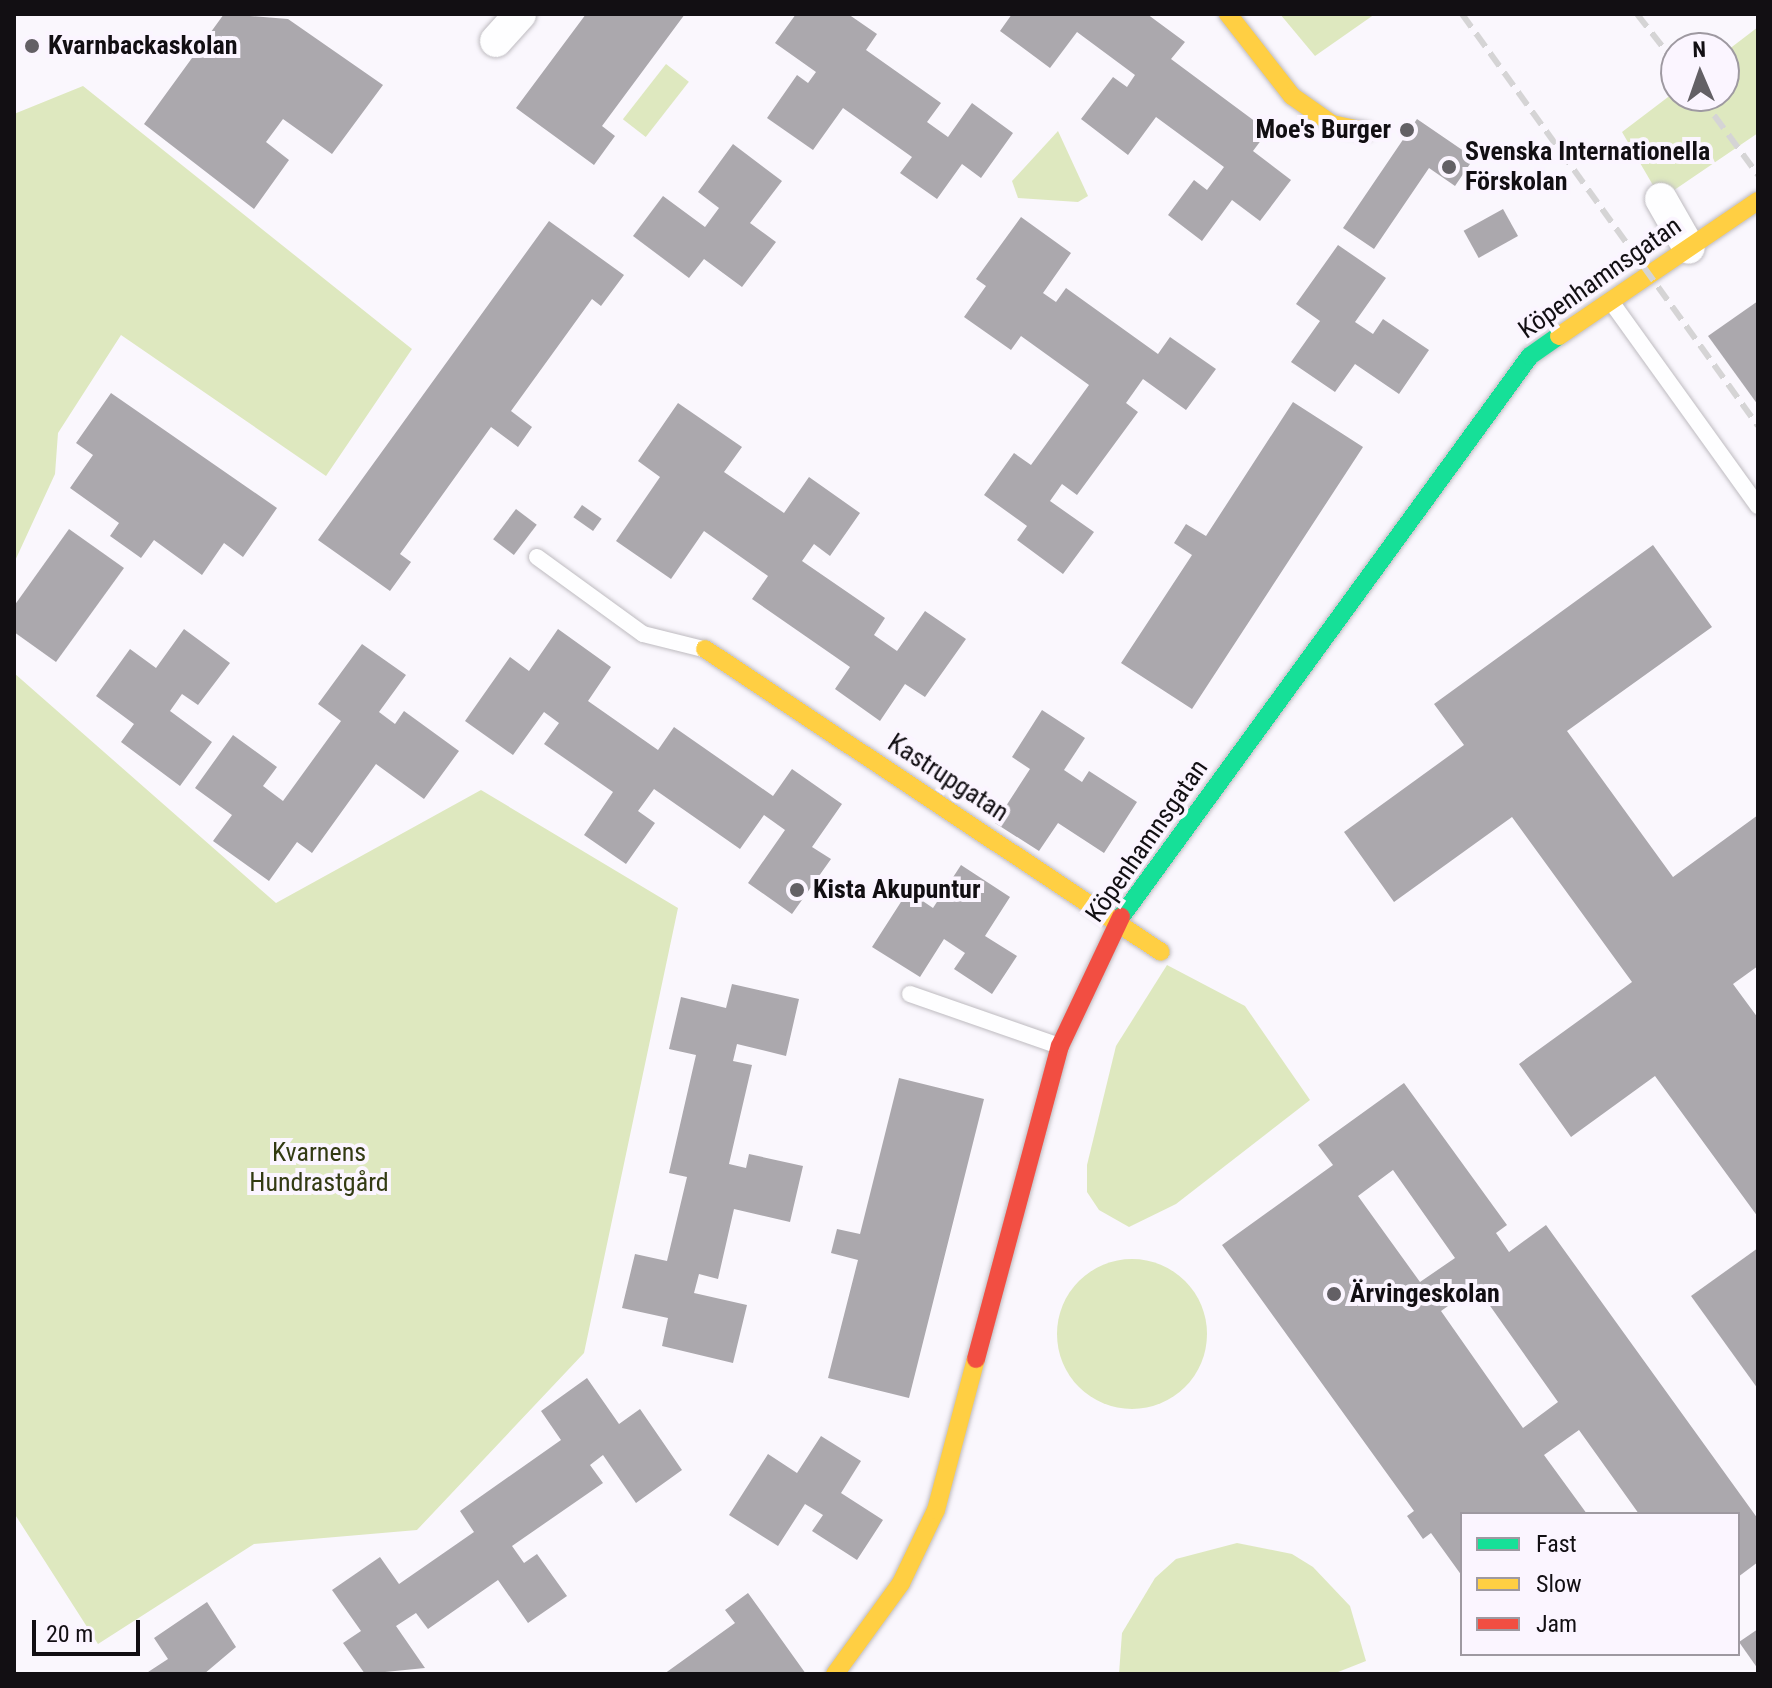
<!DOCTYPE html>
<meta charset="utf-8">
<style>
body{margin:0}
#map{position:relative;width:1772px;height:1688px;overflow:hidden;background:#faf7fd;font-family:"Roboto Condensed",sans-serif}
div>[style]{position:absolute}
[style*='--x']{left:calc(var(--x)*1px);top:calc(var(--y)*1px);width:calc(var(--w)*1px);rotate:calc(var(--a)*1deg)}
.green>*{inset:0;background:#dee8bf;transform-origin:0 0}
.round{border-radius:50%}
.building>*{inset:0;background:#aba8ad;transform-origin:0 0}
.roads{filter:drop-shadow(0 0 2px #bebbc0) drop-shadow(0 0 2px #bebbc0)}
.lane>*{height:16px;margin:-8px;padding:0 8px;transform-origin:8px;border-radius:8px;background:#fefeff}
.street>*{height:32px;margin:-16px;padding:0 16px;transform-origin:16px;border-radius:16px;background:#fefeff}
.fast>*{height:18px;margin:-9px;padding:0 9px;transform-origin:9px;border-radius:9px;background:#16e098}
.slow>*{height:18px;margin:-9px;padding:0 9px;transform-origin:9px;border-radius:9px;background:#ffcf43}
.jam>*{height:18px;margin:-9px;padding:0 9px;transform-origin:9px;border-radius:9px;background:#f24e42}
.rail>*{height:6px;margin-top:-3px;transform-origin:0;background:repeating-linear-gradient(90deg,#d5d4d5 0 16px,transparent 0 24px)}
.dots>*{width:22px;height:22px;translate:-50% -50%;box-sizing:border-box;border:4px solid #fbf5ff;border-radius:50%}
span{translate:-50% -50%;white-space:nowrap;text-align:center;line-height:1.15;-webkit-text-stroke:8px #fbf5ff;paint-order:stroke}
.poi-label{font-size:26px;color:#120f13;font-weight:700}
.left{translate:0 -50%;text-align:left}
.right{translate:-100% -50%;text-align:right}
.street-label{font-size:26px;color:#120f13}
.park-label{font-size:26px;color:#323a12}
.frame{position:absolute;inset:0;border:16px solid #120f13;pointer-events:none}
.legend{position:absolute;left:1460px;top:1512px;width:280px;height:144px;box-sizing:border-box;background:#fbf5ff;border:2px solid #9e99a1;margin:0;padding:10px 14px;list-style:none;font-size:24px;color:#120f13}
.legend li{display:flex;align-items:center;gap:16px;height:40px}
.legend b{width:40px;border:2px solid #9e99a1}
.north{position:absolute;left:1660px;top:32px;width:80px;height:80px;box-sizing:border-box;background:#fbf5ff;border:2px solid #9e99a1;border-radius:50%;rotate:358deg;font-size:22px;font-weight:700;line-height:32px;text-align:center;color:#120f13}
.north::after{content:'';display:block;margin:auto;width:28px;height:36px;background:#636065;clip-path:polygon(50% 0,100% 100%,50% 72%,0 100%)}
.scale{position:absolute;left:32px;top:1620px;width:108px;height:36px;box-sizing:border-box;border:4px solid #120f13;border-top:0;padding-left:10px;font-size:24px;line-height:28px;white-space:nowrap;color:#120f13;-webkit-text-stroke:6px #fbf5ff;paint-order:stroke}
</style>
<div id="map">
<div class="green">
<i style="clip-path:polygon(1280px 14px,1375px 14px,1315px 56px)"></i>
<i style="clip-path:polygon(1758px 27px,1758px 133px,1661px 199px,1622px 132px,1676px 91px,1724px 96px,1724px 53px)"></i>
<i style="left:666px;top:64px;width:29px;height:70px;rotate:38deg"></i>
<i style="clip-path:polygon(83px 86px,412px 349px,326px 476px,121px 335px,58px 433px,55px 474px,14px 563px,14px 114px)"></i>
<i style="clip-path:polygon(1058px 131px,1088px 196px,1078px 202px,1018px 198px,1012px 181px)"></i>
<i style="clip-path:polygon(14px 673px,276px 903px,481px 790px,678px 908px,584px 1353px,417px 1530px,254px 1544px,98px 1644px,14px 1513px)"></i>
<i style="clip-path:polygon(1167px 965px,1245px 1006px,1310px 1100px,1176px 1204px,1129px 1227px,1099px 1210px,1087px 1192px,1087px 1165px,1116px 1046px)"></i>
<i class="round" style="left:1057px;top:1259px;width:150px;height:150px"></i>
<i style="clip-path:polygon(1237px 1543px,1292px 1554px,1313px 1567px,1350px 1606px,1366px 1661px,1333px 1674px,1119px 1674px,1122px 1633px,1155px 1578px,1176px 1559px)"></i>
</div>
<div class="building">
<i style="clip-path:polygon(224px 14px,288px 19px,383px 85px,332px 154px,283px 119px,266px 142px,289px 160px,254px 209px,144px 124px)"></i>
<i style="clip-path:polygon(586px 14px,685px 14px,602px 126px,615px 136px,594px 165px,516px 108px)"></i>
<i style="clip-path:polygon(796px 14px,848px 14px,877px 34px,866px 50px,941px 103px,927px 122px,948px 137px,972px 103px,1013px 133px,981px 178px,962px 164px,937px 199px,900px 173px,912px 157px,843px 108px,813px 150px,767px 118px,797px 75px,808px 83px,816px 72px,775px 43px)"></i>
<i style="clip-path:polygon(1012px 14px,1147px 14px,1185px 42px,1171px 59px,1268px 131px,1253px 151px,1291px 180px,1260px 221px,1232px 200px,1202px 241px,1168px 215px,1194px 180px,1207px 190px,1224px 167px,1156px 117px,1128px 155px,1081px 119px,1113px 77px,1127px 87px,1135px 75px,1077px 32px,1050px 68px,1000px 31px)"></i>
<i style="clip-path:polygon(1417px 119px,1474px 158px,1455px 186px,1429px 168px,1374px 249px,1343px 228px)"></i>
<i style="clip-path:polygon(733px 144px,782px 181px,750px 223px,776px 242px,742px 287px,704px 259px,689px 278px,633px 236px,663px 196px,705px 227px,719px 208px,698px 192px)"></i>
<i style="left:1503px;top:209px;width:31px;height:45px;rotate:61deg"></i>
<i style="clip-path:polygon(1021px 217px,1071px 253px,1043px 293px,1056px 302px,1066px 288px,1158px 354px,1170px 337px,1216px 369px,1186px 410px,1143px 379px,1126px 403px,1138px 412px,1077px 495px,1062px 484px,1050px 501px,1094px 532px,1063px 574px,1017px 540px,1027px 526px,984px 495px,1014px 453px,1031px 465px,1089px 385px,1021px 336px,1011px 350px,964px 317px,986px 286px,976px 279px)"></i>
<i style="clip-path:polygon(549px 221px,624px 275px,601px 306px,592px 299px,511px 411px,532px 427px,518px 447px,491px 427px,400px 554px,411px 562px,390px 591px,318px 540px)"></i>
<i style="clip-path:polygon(1338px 245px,1386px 278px,1355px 322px,1373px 334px,1383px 319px,1429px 350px,1399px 394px,1355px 364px,1335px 392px,1291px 362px,1320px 321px,1296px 304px)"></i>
<i style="clip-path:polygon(1758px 301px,1758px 405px,1708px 336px)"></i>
<i style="clip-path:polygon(111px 393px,277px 508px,243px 557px,224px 543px,202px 575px,154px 540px,141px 558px,110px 536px,119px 523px,70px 488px,93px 455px,76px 443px)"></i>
<i style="clip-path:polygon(1293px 402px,1363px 447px,1192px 709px,1121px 663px,1192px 555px,1174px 543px,1186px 524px,1206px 536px)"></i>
<i style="clip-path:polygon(678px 403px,742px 447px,724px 472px,784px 513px,809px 477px,860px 513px,830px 556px,814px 544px,802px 561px,885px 618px,874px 635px,897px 651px,925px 611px,966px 639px,925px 697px,905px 684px,880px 721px,835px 689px,850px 667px,752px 599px,768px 576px,704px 531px,671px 579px,616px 541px,660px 477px,638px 461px)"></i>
<i style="left:582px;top:505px;width:24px;height:15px;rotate:35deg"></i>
<i style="left:516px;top:509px;width:26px;height:38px;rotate:37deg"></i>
<i style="clip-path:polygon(69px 529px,124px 568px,56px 662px,14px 632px,14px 606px)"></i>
<i style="clip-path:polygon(1653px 545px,1712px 627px,1567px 731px,1673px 877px,1758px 815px,1758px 966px,1733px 984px,1758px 1018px,1758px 1217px,1655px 1076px,1571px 1137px,1519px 1064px,1632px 982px,1512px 817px,1394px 902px,1344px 832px,1464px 745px,1434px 704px)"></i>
<i style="clip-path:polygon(184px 629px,230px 663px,198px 705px,182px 694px,170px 711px,212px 742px,180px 786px,121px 742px,134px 724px,96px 696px,130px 649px,156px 668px)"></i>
<i style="clip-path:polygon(558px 629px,611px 667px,588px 701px,658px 750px,674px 727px,773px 796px,792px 769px,842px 804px,812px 847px,831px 859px,792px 914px,748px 883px,785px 830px,764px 815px,740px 849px,654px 789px,638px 811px,655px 823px,626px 864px,584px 835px,613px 792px,544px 744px,559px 723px,544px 712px,513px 755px,465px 721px,510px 657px,529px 671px)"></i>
<i style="clip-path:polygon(362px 644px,406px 675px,379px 712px,395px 724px,404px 711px,459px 751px,424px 799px,376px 764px,312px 853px,297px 842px,269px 881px,213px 841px,232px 815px,195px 788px,233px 735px,277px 767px,263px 786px,283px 801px,341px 721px,318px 704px)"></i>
<i style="clip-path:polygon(1042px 710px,1085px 738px,1064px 770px,1082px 782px,1089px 771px,1137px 802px,1104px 853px,1058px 823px,1039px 851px,995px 823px,1030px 769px,1012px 757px)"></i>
<i style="clip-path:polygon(961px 865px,1010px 897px,985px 936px,1017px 956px,992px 994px,954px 969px,965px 953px,944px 939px,920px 977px,872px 947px,908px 891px,933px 908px)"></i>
<i style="clip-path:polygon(732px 984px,799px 999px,786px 1056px,737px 1044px,733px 1061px,752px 1065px,729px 1164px,746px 1168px,749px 1154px,803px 1166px,790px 1222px,734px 1209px,718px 1279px,699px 1274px,694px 1293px,747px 1305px,733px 1363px,662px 1346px,668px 1318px,622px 1308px,635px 1254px,667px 1261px,687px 1177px,669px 1173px,696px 1055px,669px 1049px,681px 997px,726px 1008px)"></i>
<i style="clip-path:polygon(899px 1078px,984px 1099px,909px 1398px,828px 1378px,858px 1260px,831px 1253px,837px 1229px,860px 1234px)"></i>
<i style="clip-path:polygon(evenodd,1404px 1083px,1507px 1225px,1496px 1233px,1509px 1252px,1546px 1225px,1758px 1519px,1758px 1562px,1738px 1577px,1738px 1514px,1639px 1514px,1579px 1430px,1544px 1455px,1587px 1514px,1462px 1514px,1462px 1576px,1431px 1533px,1423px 1539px,1407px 1516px,1414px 1511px,1222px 1245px,1333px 1165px,1318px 1145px,1404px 1083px,1393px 1170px,1455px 1258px,1420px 1282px,1358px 1196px,1393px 1170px,1404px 1083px,1476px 1286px,1558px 1402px,1523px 1428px,1441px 1311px,1476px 1286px)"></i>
<i style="clip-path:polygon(1758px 1248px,1758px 1389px,1691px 1296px)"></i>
<i style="clip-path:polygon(587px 1378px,619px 1424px,640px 1409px,682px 1470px,636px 1503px,603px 1455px,590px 1465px,603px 1483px,512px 1546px,524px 1563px,537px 1554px,567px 1596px,528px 1623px,498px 1580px,428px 1629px,416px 1613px,396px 1626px,425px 1668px,365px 1674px,343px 1643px,361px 1631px,332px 1590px,380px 1557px,399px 1584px,474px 1532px,460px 1511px,561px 1440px,541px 1411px)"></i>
<i style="clip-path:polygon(821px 1436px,861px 1461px,841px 1493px,883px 1520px,857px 1560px,812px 1531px,823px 1515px,805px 1504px,778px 1546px,729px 1515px,768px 1454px,797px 1473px)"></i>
<i style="clip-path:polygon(748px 1593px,806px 1674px,664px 1674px,735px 1623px,725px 1610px)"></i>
<i style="clip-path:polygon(207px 1602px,236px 1647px,204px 1674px,145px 1674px,168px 1659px,154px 1638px)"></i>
<i style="clip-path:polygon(1758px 1629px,1758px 1669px,1739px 1642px)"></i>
</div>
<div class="roads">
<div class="lane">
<i style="--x:1612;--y:303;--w:250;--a:54.3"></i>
<i style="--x:537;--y:557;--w:131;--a:36"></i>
<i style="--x:643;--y:634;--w:62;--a:14"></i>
<i style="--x:910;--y:994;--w:158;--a:19.2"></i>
</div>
<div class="street">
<i style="--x:496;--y:41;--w:36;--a:-48"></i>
<i style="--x:1661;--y:199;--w:56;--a:60.3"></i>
</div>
<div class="fast">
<i style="--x:1121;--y:917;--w:694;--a:-53.91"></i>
<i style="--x:1530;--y:356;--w:35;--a:-35"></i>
</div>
<div class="slow">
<i style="--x:1228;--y:14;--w:104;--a:52"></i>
<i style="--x:1292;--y:96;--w:49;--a:35"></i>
<i style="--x:1332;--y:124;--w:35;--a:12"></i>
<i style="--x:1559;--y:336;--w:240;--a:-34.2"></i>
<i style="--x:705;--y:649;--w:547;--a:33.6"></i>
<i style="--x:835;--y:1674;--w:112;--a:-54"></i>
<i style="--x:901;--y:1583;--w:81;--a:-64.4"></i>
<i style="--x:936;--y:1510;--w:156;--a:-75.2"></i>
</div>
<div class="jam">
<i style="--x:976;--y:1359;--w:324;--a:-75"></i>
<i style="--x:1060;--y:1046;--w:143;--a:-64.7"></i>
</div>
</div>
<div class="rail">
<i style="--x:1462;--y:14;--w:507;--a:54.3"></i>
<i style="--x:1637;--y:14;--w:63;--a:52"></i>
<i style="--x:1700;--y:96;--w:98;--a:53.7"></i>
</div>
<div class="dots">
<i style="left:32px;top:46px;background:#636065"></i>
<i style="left:1407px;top:130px;background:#636065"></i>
<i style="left:1449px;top:167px;background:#636065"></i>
<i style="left:797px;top:890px;background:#636065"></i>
<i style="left:1334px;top:1294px;background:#636065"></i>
</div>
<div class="poi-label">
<span class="left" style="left:48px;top:46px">Kvarnbackaskolan</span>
<span class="right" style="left:1391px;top:130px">Moe's Burger</span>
<span class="left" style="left:1465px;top:167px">Svenska Internationella<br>Förskolan</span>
<span class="left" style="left:813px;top:890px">Kista Akupuntur</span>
<span class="left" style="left:1350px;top:1294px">Ärvingeskolan</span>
</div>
<div class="street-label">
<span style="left:1600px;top:278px;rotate:-35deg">Köpenhamnsgatan</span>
<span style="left:948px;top:778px;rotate:33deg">Kastrupgatan</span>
<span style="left:1147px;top:841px;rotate:-55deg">Köpenhamnsgatan</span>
</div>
<div class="park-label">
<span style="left:319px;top:1168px">Kvarnens<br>Hundrastgård</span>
</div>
<div class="frame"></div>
<ul class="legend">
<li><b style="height:10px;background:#16e098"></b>Fast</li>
<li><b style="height:10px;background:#ffcf43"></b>Slow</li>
<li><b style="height:10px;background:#f24e42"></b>Jam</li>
</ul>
<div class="north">N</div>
<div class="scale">20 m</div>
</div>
